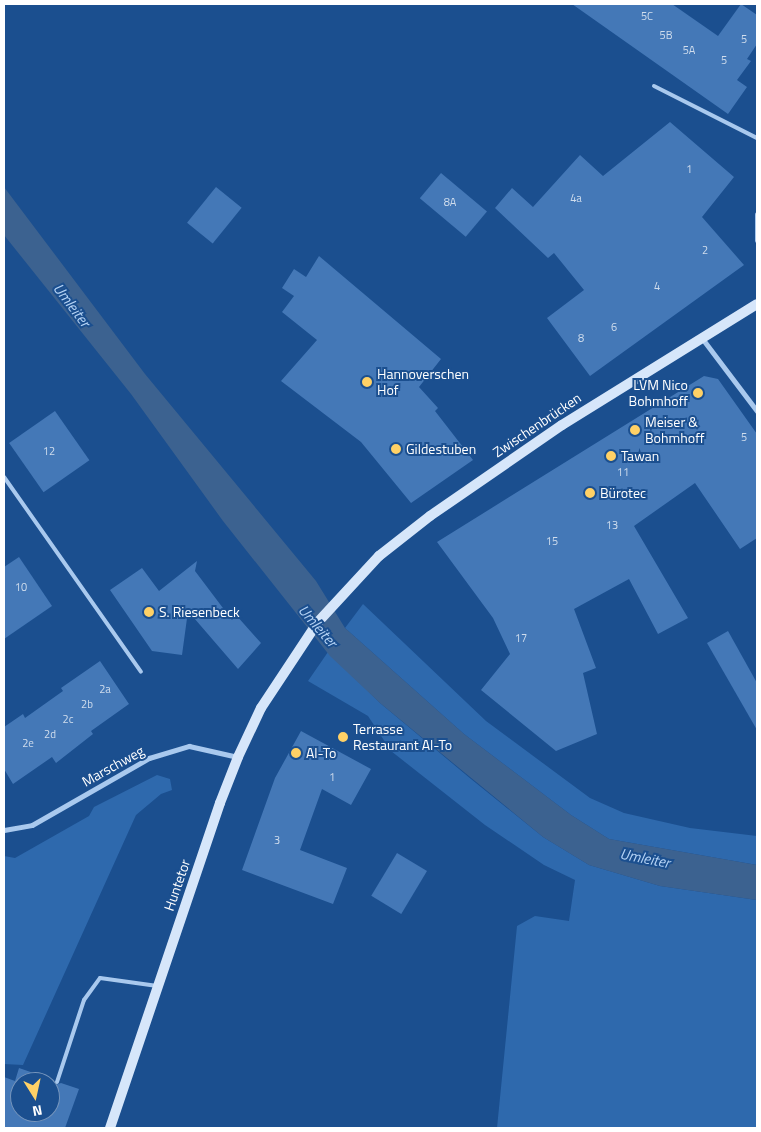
<!DOCTYPE html>
<meta charset="utf-8">
<style>
body{margin:0}
#map{position:relative;width:761px;height:1132px;overflow:hidden;background:#1b4f8f;font-family:"Titillium Web",sans-serif}
div>[style]{position:absolute}
[style*='--x']{left:calc(var(--x)*1px);top:calc(var(--y)*1px);width:calc(var(--w)*1px);rotate:calc(var(--a)*1deg)}
.green>*{inset:0;background:#2e69ad}
.water>*{inset:0;background:#3c6290}
.building>*{inset:0;background:#4478b7;transform-origin:0 0}
.lane>*{height:4px;margin:-2px;padding:0 2px;transform-origin:2px;border-radius:2px;background:#a9c9ee}
.street>*{height:5px;margin:-2.5px;padding:0 2.5px;transform-origin:2.5px;border-radius:2.5px;background:#a9c9ee}
.secondary>*{height:10px;margin:-5px;padding:0 5px;transform-origin:5px;border-radius:5px;background:#d6e6fa}
.dots>*{width:14px;height:14px;translate:-50% -50%;box-sizing:border-box;border:2px solid #1b4f8f;border-radius:50%}
span{translate:-50% -50%;white-space:nowrap;text-align:center;line-height:1.15;-webkit-text-stroke:4px #1b4f8f;paint-order:stroke}
.number-label{font-size:11px;color:#d0dded}
.number-label span{-webkit-text-stroke-width:0}
.poi-label{font-size:14px;color:#fff}
.left{translate:0 -50%;text-align:left}
.right{translate:-100% -50%;text-align:right}
.street-label{font-size:14px;color:#fff}
.water-label{font-size:15px;color:#b5d3f5;font-style:italic}
.frame{position:absolute;inset:0;border:5px solid #fff;pointer-events:none}
.north{position:absolute;left:10px;top:1072px;width:50px;height:50px;box-sizing:border-box;background:#1b4f8f;border:1px solid #7695bc;border-radius:50%;rotate:170deg;font-size:14px;font-weight:700;line-height:20px;text-align:center;color:#fff}
.north::after{content:'';display:block;margin:auto;width:18px;height:22px;background:#ffd166;clip-path:polygon(50% 0,100% 100%,50% 72%,0 100%)}
</style>
<div id="map">
<div class="green">
<i style="clip-path:polygon(363px 604px,486px 721px,590px 798px,624px 813px,690px 828px,757px 836px,757px 865px,609px 839px,571px 815px,464px 734px,345px 628px)"></i>
<i style="clip-path:polygon(328px 652px,380px 703px,471px 779px,543px 837px,589px 865px,660px 886px,757px 900px,757px 1128px,497px 1128px,517px 926px,535px 916px,569px 921px,575px 880px,544px 865px,485px 825px,391px 751px,368px 716px,308px 681px)"></i>
<i style="clip-path:polygon(157px 775px,170px 779px,172px 790px,161px 794px,136px 815px,23px 1065px,4px 1064px,4px 856px,15px 858px,89px 816px,94px 807px)"></i>
</div>
<div class="water">
<i style="clip-path:polygon(4px 187px,145px 374px,316px 581px,345px 628px,464px 734px,571px 815px,609px 839px,757px 865px,757px 900px,660px 886px,589px 865px,543px 837px,380px 703px,330px 656px,223px 521px,131px 394px,4px 235px)"></i>
</div>
<div class="building">
<i style="clip-path:polygon(572px 4px,672px 4px,718px 36px,741px 4px,757px 15px,757px 44px,747px 59px,751px 61px,737px 80px,747px 87px,728px 114px)"></i>
<i style="clip-path:polygon(670px 122px,734px 177px,702px 217px,744px 265px,590px 376px,547px 318px,584px 290px,554px 253px,548px 258px,495px 208px,512px 188px,533px 207px,580px 155px,603px 176px)"></i>
<i style="left:441px;top:173px;width:60px;height:33px;rotate:40deg"></i>
<i style="left:216px;top:187px;width:33px;height:46px;rotate:39deg"></i>
<i style="clip-path:polygon(319px 256px,441px 359px,419px 387px,438px 408px,435px 411px,473px 460px,411px 503px,361px 442px,281px 381px,317px 340px,282px 312px,294px 296px,282px 288px,294px 269px,306px 277px)"></i>
<i style="clip-path:polygon(704px 376px,718px 379px,757px 434px,757px 538px,740px 549px,695px 483px,634px 526px,688px 618px,658px 634px,629px 579px,574px 609px,596px 668px,583px 673px,597px 734px,556px 751px,481px 690px,510px 654px,493px 618px,437px 542px)"></i>
<i style="left:55px;top:411px;width:60px;height:56px;rotate:55deg"></i>
<i style="clip-path:polygon(19px 557px,52px 606px,4px 639px,4px 567px)"></i>
<i style="clip-path:polygon(197px 561px,195px 571px,232px 620px,236px 615px,261px 643px,238px 669px,188px 611px,182px 655px,152px 651px,110px 590px,142px 568px,159px 591px)"></i>
<i style="clip-path:polygon(728px 631px,757px 683px,757px 730px,707px 643px)"></i>
<i style="clip-path:polygon(100px 661px,129px 704px,91px 731px,93px 734px,56px 763px,52px 757px,13px 784px,4px 769px,4px 727px,23px 714px,25px 718px,63px 691px,61px 688px)"></i>
<i style="clip-path:polygon(301px 731px,371px 769px,351px 805px,322px 789px,300px 850px,347px 868px,333px 904px,242px 870px,275px 778px)"></i>
<i style="left:397px;top:853px;width:35px;height:50px;rotate:31deg"></i>
<i style="clip-path:polygon(evenodd,19px 1068px,54px 1080px,55px 1085px,61px 1083px,79px 1089px,65px 1128px,4px 1128px,4px 1077px,15px 1081px,19px 1068px,20px 1082px,50px 1082px,50px 1112px,20px 1112px,20px 1082px)"></i>
</div>
<div class="lane">
<i style="--x:654;--y:86;--w:115;--a:26.8"></i>
<i style="--x:4;--y:477;--w:238;--a:54.9"></i>
<i style="--x:57;--y:1082;--w:86;--a:-71.8"></i>
<i style="--x:84;--y:1000;--w:27;--a:-54"></i>
<i style="--x:100;--y:978;--w:58;--a:8"></i>
</div>
<div class="street">
<i style="--x:757;--y:214;--w:26;--a:90"></i>
<i style="--x:701;--y:337;--w:93;--a:52.9"></i>
<i style="--x:4;--y:830;--w:28;--a:-10"></i>
<i style="--x:32;--y:825;--w:135;--a:-29.8"></i>
<i style="--x:149;--y:758;--w:42;--a:-16.7"></i>
<i style="--x:189;--y:746;--w:50;--a:12.7"></i>
</div>
<div class="secondary">
<i style="--x:110;--y:1128;--w:343;--a:-71.3"></i>
<i style="--x:220;--y:803;--w:49;--a:-68.6"></i>
<i style="--x:238;--y:757;--w:54;--a:-64.9"></i>
<i style="--x:261;--y:708;--w:103;--a:-56.5"></i>
<i style="--x:318;--y:622;--w:90;--a:-47.3"></i>
<i style="--x:379;--y:556;--w:65;--a:-38.1"></i>
<i style="--x:430;--y:516;--w:160;--a:-34.6"></i>
<i style="--x:562;--y:425;--w:229;--a:-31.8"></i>
</div>
<div class="dots">
<i style="left:367px;top:382px;background:#ffd166"></i>
<i style="left:698px;top:393px;background:#ffd166"></i>
<i style="left:635px;top:430px;background:#ffd166"></i>
<i style="left:396px;top:449px;background:#ffd166"></i>
<i style="left:611px;top:456px;background:#ffd166"></i>
<i style="left:590px;top:493px;background:#ffd166"></i>
<i style="left:149px;top:612px;background:#ffd166"></i>
<i style="left:343px;top:737px;background:#ffd166"></i>
<i style="left:296px;top:753px;background:#ffd166"></i>
</div>
<div class="number-label">
<span style="left:647px;top:16px">5C</span>
<span style="left:666px;top:35px">5B</span>
<span style="left:744px;top:39px">5</span>
<span style="left:689px;top:50px">5A</span>
<span style="left:724px;top:60px">5</span>
<span style="left:689px;top:169px">1</span>
<span style="left:576px;top:198px">4a</span>
<span style="left:450px;top:202px">8A</span>
<span style="left:705px;top:250px">2</span>
<span style="left:657px;top:286px">4</span>
<span style="left:614px;top:327px">6</span>
<span style="left:581px;top:338px">8</span>
<span style="left:744px;top:437px">5</span>
<span style="left:49px;top:451px">12</span>
<span style="left:623px;top:472px">11</span>
<span style="left:612px;top:525px">13</span>
<span style="left:552px;top:541px">15</span>
<span style="left:21px;top:587px">10</span>
<span style="left:521px;top:638px">17</span>
<span style="left:105px;top:689px">2a</span>
<span style="left:87px;top:704px">2b</span>
<span style="left:68px;top:719px">2c</span>
<span style="left:50px;top:734px">2d</span>
<span style="left:28px;top:743px">2e</span>
<span style="left:332px;top:777px">1</span>
<span style="left:277px;top:840px">3</span>
</div>
<div class="poi-label">
<span class="left" style="left:377px;top:382px">Hannoverschen<br>Hof</span>
<span class="right" style="left:688px;top:393px">LVM Nico<br>Bohmhoff</span>
<span class="left" style="left:645px;top:430px">Meiser &amp;<br>Bohmhoff</span>
<span class="left" style="left:406px;top:449px">Gildestuben</span>
<span class="left" style="left:621px;top:456px">Tawan</span>
<span class="left" style="left:600px;top:493px">Bürotec</span>
<span class="left" style="left:159px;top:612px">S. Riesenbeck</span>
<span class="left" style="left:353px;top:737px">Terrasse<br>Restaurant Al-To</span>
<span class="left" style="left:306px;top:753px">Al-To</span>
</div>
<div class="street-label">
<span style="left:537px;top:425px;rotate:-34deg">Zwischenbrücken</span>
<span style="left:113px;top:766px;rotate:-29deg">Marschweg</span>
<span style="left:177px;top:885px;rotate:-71deg">Huntetor</span>
</div>
<div class="water-label">
<span style="left:72px;top:305px;rotate:53deg">Umleiter</span>
<span style="left:318px;top:626px;rotate:49deg">Umleiter</span>
<span style="left:645px;top:858px;rotate:11deg">Umleiter</span>
</div>
<div class="frame"></div>
<div class="north">N</div>
</div>
